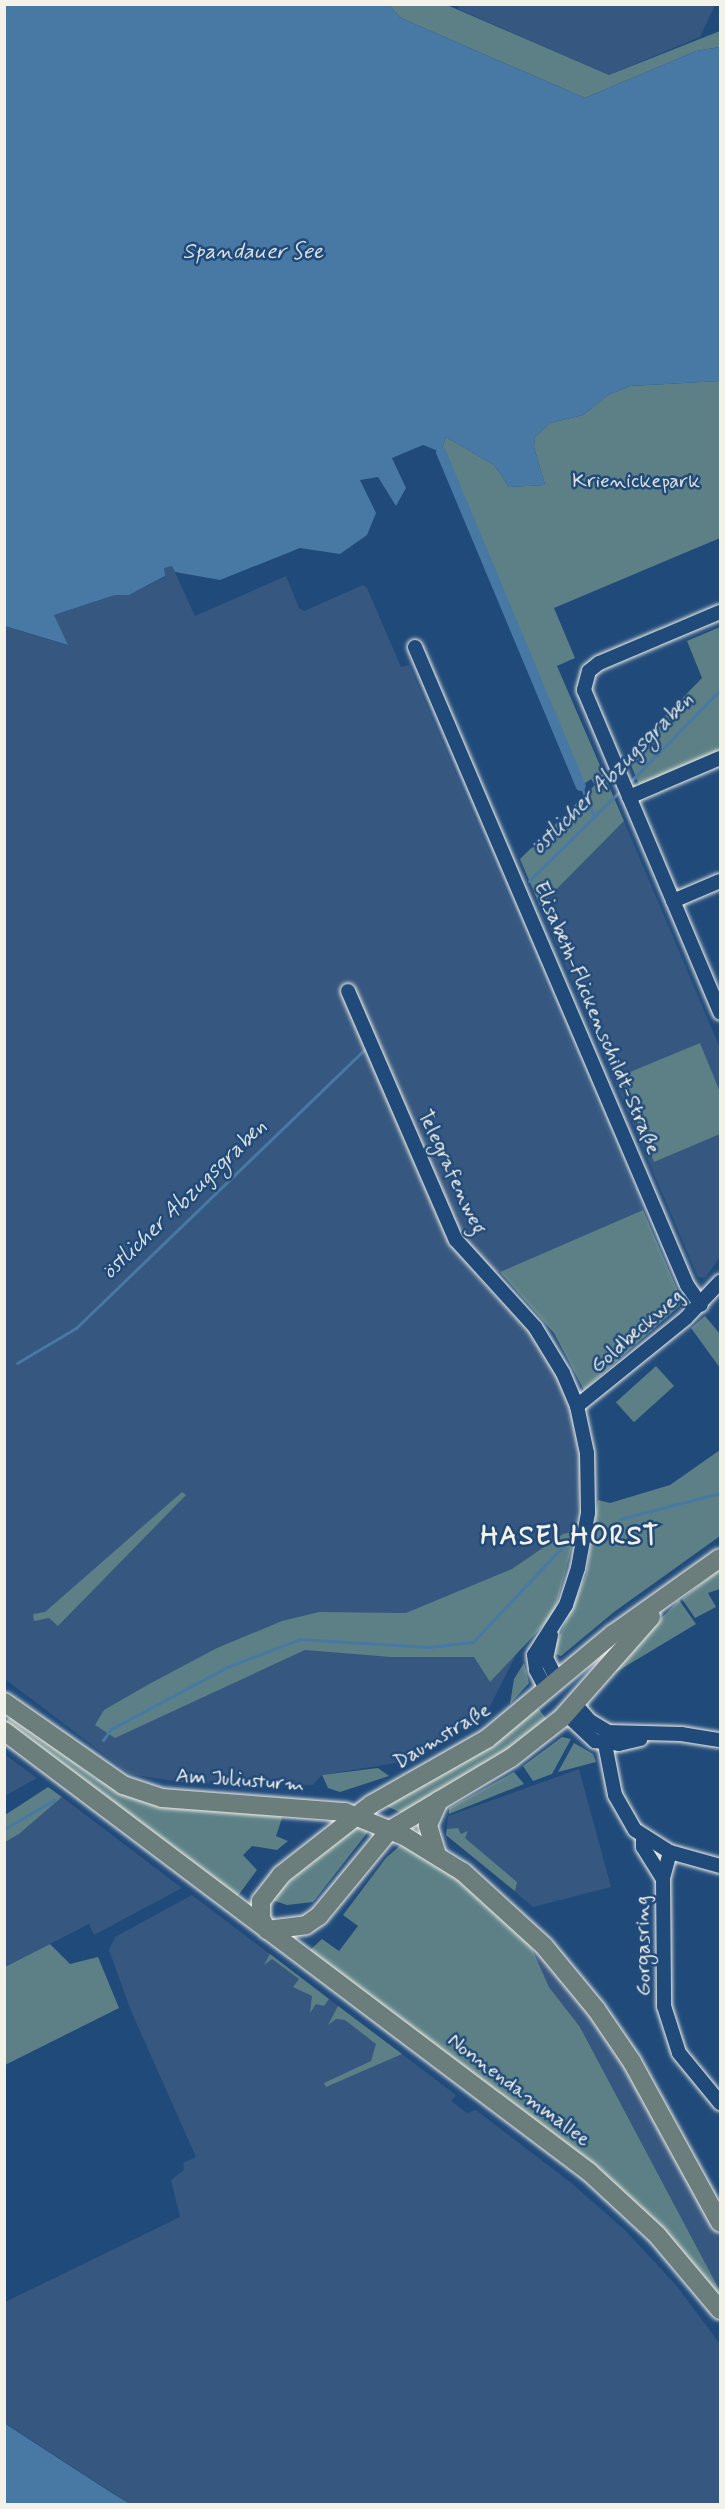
<!DOCTYPE html>
<meta charset="utf-8">
<style>
body{margin:0}
#map{position:relative;width:725px;height:2509px;overflow:hidden;background:#1f4a7a;font-family:Mynerve,sans-serif}
div>[style]{position:absolute}
[style*='--x']{left:calc(var(--x)*1px);top:calc(var(--y)*1px);width:calc(var(--w)*1px);rotate:calc(var(--a)*1deg)}
.built>*{inset:0;background:#36577f}
.green>*{inset:0;background:#5c8086;transform-origin:0 0}
.water>*{inset:0;background:#4878a4}
.stream>*{height:3px;margin:-1.5px;padding:0 1.5px;transform-origin:1.5px;border-radius:1.5px;background:#4878a4}
.canal>*{height:10px;margin:-5px;padding:0 5px;transform-origin:5px;border-radius:5px;background:#4878a4}
.roads{filter:drop-shadow(0 0 2px #f4f1e8) drop-shadow(0 0 2px #f4f1e8)}
.minor>*{height:14px;margin:-7px;padding:0 7px;transform-origin:7px;border-radius:7px;background:#1f4a7a}
.major>*{height:18px;margin:-9px;padding:0 9px;transform-origin:9px;border-radius:9px;background:#6c7e7c}
span{translate:-50% -50%;white-space:nowrap;text-align:center;line-height:1.15;-webkit-text-stroke:5px #1f4a7a;paint-order:stroke}
.park-label{font-size:21px;color:#dde0d9}
.street-label{font-size:21px;color:#f4f1e8}
.water-label{font-size:22px;color:#dadfde;font-style:italic}
.district-label{font-size:27px;color:#f4f1e8;font-weight:700;letter-spacing:1.5px}
.frame{position:absolute;inset:0;border:6px solid #f4f1e8;pointer-events:none}
</style>
<div id="map">
<div class="built">
<i style="clip-path:polygon(460px 4px,715px 5px,700px 37px,609px 75px,458px 9px)"></i>
<i style="clip-path:polygon(172px 566px,195px 616px,286px 576px,299px 608px,304px 611px,363px 585px,367px 588px,401px 667px,409px 665px,643px 1210px,500px 1272px,476px 1275px,537px 1341px,554px 1369px,574px 1421px,583px 1485px,579px 1488px,574px 1547px,554px 1614px,519px 1649px,487px 1712px,477px 1720px,396px 1763px,322px 1775px,313px 1785px,186px 1783px,130px 1774px,5px 1679px,4px 626px,67px 645px,54px 615px,115px 595px,129px 595px,165px 577px,163px 568px)"></i>
<i style="clip-path:polygon(624px 821px,720px 1048px,720px 1257px,705px 1278px,698px 1277px,540px 906px)"></i>
<i style="clip-path:polygon(4px 1754px,37px 1778px,5px 1796px,4px 1796px)"></i>
<i style="clip-path:polygon(579px 1769px,611px 1887px,533px 1907px,446px 1835px,448px 1816px)"></i>
<i style="clip-path:polygon(62px 1797px,182px 1888px,94px 1935px,89px 1924px,5px 1967px,5px 1842px,19px 1834px)"></i>
<i style="clip-path:polygon(192px 1895px,456px 2095px,451px 2101px,467px 2113px,476px 2110px,570px 2182px,625px 2230px,676px 2285px,720px 2344px,720px 2504px,130px 2504px,5px 2423px,5px 2302px,180px 2217px,171px 2180px,184px 2170px,183px 2163px,196px 2157px,131px 2011px,109px 1950px,115px 1937px)"></i>
<i style="clip-path:polygon(526px 1935px,603px 2026px,720px 2232px,720px 2291px,580px 2027px,549px 1987px)"></i>
</div>
<div class="green">
<i style="clip-path:polygon(389px 5px,447px 5px,609px 75px,720px 31px,720px 47px,696px 51px,585px 98px,401px 18px)"></i>
<i style="clip-path:polygon(720px 381px,720px 538px,554px 608px,575px 658px,557px 666px,624px 821px,540px 906px,520px 859px,595px 785px,591px 779px,581px 786px,441px 452px,446px 437px,494px 465px,509px 487px,545px 485px,534px 447px,535px 437px,550px 423px,583px 415px,608px 395px,630px 386px)"></i>
<i style="clip-path:polygon(720px 627px,720px 752px,639px 785px,627px 755px,702px 678px,687px 641px)"></i>
<i style="clip-path:polygon(700px 1043px,720px 1092px,720px 1134px,654px 1162px,618px 1077px)"></i>
<i style="clip-path:polygon(643px 1210px,683px 1303px,584px 1390px,554px 1333px,500px 1272px)"></i>
<i style="clip-path:polygon(705px 1316px,720px 1334px,720px 1368px,691px 1328px)"></i>
<i style="left:656px;top:1366px;width:27px;height:54px;rotate:48deg"></i>
<i style="clip-path:polygon(720px 1450px,720px 1536px,614px 1612px,561px 1656px,555px 1654px,556px 1644px,586px 1575px,598px 1500px,610px 1503px,670px 1485px)"></i>
<i style="clip-path:polygon(182px 1492px,190px 1498px,186px 1495px,58px 1626px,49px 1618px,34px 1621px,33px 1614px,45px 1612px)"></i>
<i style="clip-path:polygon(576px 1531px,554px 1614px,490px 1682px,474px 1657px,391px 1657px,305px 1650px,115px 1738px,95px 1725px,104px 1710px,151px 1683px,217px 1648px,282px 1621px,319px 1612px,406px 1613px,512px 1569px,563px 1534px)"></i>
<i style="clip-path:polygon(720px 1569px,720px 1589px,708px 1593px,716px 1607px,695px 1618px,682px 1599px)"></i>
<i style="clip-path:polygon(679px 1600px,696px 1624px,616px 1672px,612px 1669px)"></i>
<i style="clip-path:polygon(524px 1663px,529px 1683px,510px 1704px,514px 1679px)"></i>
<i style="clip-path:polygon(538px 1708px,548px 1721px,525px 1739px,402px 1813px,384px 1805px,494px 1743px)"></i>
<i style="clip-path:polygon(11px 1715px,95px 1778px,139px 1800px,200px 1810px,284px 1812px,276px 1836px,288px 1841px,277px 1850px,252px 1846px,243px 1855px,257px 1870px,237px 1897px,5px 1723px)"></i>
<i style="clip-path:polygon(562px 1737px,571px 1739px,552px 1774px,533px 1781px,523px 1766px)"></i>
<i style="clip-path:polygon(574px 1743px,593px 1754px,596px 1762px,558px 1772px)"></i>
<i style="clip-path:polygon(378px 1768px,389px 1776px,340px 1792px,328px 1788px,322px 1775px)"></i>
<i style="clip-path:polygon(514px 1772px,524px 1784px,449px 1814px,449px 1808px)"></i>
<i style="clip-path:polygon(48px 1787px,62px 1797px,19px 1834px,5px 1842px,5px 1815px)"></i>
<i style="clip-path:polygon(353px 1826px,371px 1828px,313px 1902px,287px 1905px,269px 1899px)"></i>
<i style="clip-path:polygon(458px 1828px,461px 1834px,468px 1831px,465px 1838px,517px 1882px,515px 1891px,446px 1835px,447px 1829px)"></i>
<i style="clip-path:polygon(404px 1842px,444px 1866px,526px 1935px,549px 1987px,580px 2027px,720px 2291px,720px 2303px,690px 2265px,308px 1952px,322px 1939px,339px 1951px,358px 1926px,343px 1915px,386px 1858px)"></i>
<i style="clip-path:polygon(50px 1944px,70px 1964px,98px 1957px,119px 2008px,5px 2065px,5px 1967px)"></i>
<i style="clip-path:polygon(270px 1954px,329px 1999px,324px 2006px,316px 2004px,310px 2013px,312px 1996px,293px 1987px,299px 1979px,272px 1959px,264px 1965px)"></i>
<i style="clip-path:polygon(338px 2006px,402px 2054px,326px 2087px,324px 2083px,371px 2061px,376px 2044px,345px 2020px,336px 2019px,328px 2025px)"></i>
</div>
<div class="water">
<i style="clip-path:polygon(4px 5px,389px 5px,401px 18px,585px 98px,696px 51px,720px 47px,720px 381px,630px 386px,608px 395px,583px 415px,550px 423px,535px 437px,534px 447px,545px 485px,509px 487px,494px 465px,446px 437px,441px 452px,423px 445px,392px 458px,406px 488px,396px 506px,378px 477px,360px 480px,376px 513px,367px 535px,340px 554px,300px 548px,220px 580px,175px 572px,172px 566px,164px 568px,165px 576px,129px 595px,115px 595px,54px 615px,68px 645px,5px 626px)"></i>
<i style="clip-path:polygon(4px 2423px,115px 2495px,130px 2504px,5px 2504px)"></i>
</div>
<div class="stream">
<i style="--x:629;--y:783;--w:130;--a:-45.6"></i>
<i style="--x:581;--y:786;--w:34;--a:67"></i>
<i style="--x:529;--y:881;--w:131;--a:-44.7"></i>
<i style="--x:17;--y:1363;--w:69;--a:-30.7"></i>
<i style="--x:76;--y:1328;--w:403;--a:-44"></i>
<i style="--x:620;--y:1519;--w:103;--a:-14.6"></i>
<i style="--x:103;--y:1740;--w:14;--a:-54"></i>
<i style="--x:111;--y:1729;--w:132;--a:-28.1"></i>
<i style="--x:227;--y:1667;--w:78;--a:-21"></i>
<i style="--x:300;--y:1639;--w:128;--a:3.6"></i>
<i style="--x:428;--y:1647;--w:45;--a:-6.3"></i>
<i style="--x:473;--y:1642;--w:139;--a:-46.8"></i>
<i style="--x:4;--y:1829;--w:58;--a:-30.1"></i>
</div>
<div class="canal">
<i style="--x:441;--y:452;--w:362;--a:67.3"></i>
</div>
<div class="roads">
<div class="minor">
<i style="--x:720;--y:612;--w:131;--a:157.1"></i>
<i style="--x:599;--y:663;--w:13;--a:141"></i>
<i style="--x:589;--y:671;--w:20;--a:105"></i>
<i style="--x:584;--y:690;--w:350;--a:67.1"></i>
<i style="--x:415;--y:647;--w:694;--a:66.91"></i>
<i style="--x:687;--y:1285;--w:24;--a:55"></i>
<i style="--x:629;--y:797;--w:99;--a:-23.2"></i>
<i style="--x:673;--y:901;--w:51;--a:-23.1"></i>
<i style="--x:348;--y:991;--w:271;--a:66.6"></i>
<i style="--x:456;--y:1240;--w:118;--a:47.8"></i>
<i style="--x:535;--y:1327;--w:54;--a:58.7"></i>
<i style="--x:563;--y:1373;--w:36;--a:67"></i>
<i style="--x:577;--y:1406;--w:48;--a:78"></i>
<i style="--x:587;--y:1453;--w:60;--a:89"></i>
<i style="--x:588;--y:1513;--w:56;--a:100.3"></i>
<i style="--x:578;--y:1568;--w:39;--a:108"></i>
<i style="--x:566;--y:1605;--w:59;--a:122.6"></i>
<i style="--x:534;--y:1655;--w:15;--a:82"></i>
<i style="--x:536;--y:1670;--w:21;--a:62"></i>
<i style="--x:577;--y:1406;--w:140;--a:-38.9"></i>
<i style="--x:686;--y:1318;--w:50;--a:-46.6"></i>
<i style="--x:551;--y:1635;--w:24;--a:102"></i>
<i style="--x:546;--y:1658;--w:25;--a:63"></i>
<i style="--x:576;--y:1705;--w:21;--a:49"></i>
<i style="--x:590;--y:1721;--w:21;--a:31"></i>
<i style="--x:608;--y:1732;--w:73;--a:1.6"></i>
<i style="--x:681;--y:1734;--w:39;--a:9"></i>
<i style="--x:566;--y:1714;--w:40;--a:43"></i>
<i style="--x:595;--y:1741;--w:24;--a:7"></i>
<i style="--x:619;--y:1744;--w:22;--a:-13"></i>
<i style="--x:605;--y:1744;--w:52;--a:78.9"></i>
<i style="--x:615;--y:1795;--w:40;--a:60.3"></i>
<i style="--x:635;--y:1830;--w:41;--a:32.2"></i>
<i style="--x:670;--y:1852;--w:52;--a:15.6"></i>
<i style="--x:643;--y:1837;--w:10;--a:90"></i>
<i style="--x:643;--y:1847;--w:38;--a:58"></i>
<i style="--x:670;--y:1852;--w:28;--a:105"></i>
<i style="--x:663;--y:1879;--w:127;--a:89.5"></i>
<i style="--x:664;--y:2006;--w:49;--a:72.3"></i>
<i style="--x:679;--y:2053;--w:65;--a:50.6"></i>
</div>
<div class="major">
<i style="--x:4;--y:1702;--w:145;--a:34.9"></i>
<i style="--x:123;--y:1785;--w:41;--a:18.4"></i>
<i style="--x:162;--y:1798;--w:184;--a:4.4"></i>
<i style="--x:345;--y:1812;--w:66;--a:22.3"></i>
<i style="--x:406;--y:1837;--w:67;--a:31.6"></i>
<i style="--x:463;--y:1872;--w:110;--a:42.4"></i>
<i style="--x:544;--y:1946;--w:82;--a:50.5"></i>
<i style="--x:596;--y:2009;--w:64;--a:55.8"></i>
<i style="--x:632;--y:2062;--w:183;--a:61.3"></i>
<i style="--x:4;--y:1731;--w:733;--a:37.01"></i>
<i style="--x:589;--y:2172;--w:93;--a:42.8"></i>
<i style="--x:657;--y:2235;--w:98;--a:50"></i>
<i style="--x:437;--y:1855;--w:31;--a:-107"></i>
<i style="--x:428;--y:1825;--w:27;--a:-66"></i>
<i style="--x:267;--y:1930;--w:13;--a:-117"></i>
<i style="--x:261;--y:1918;--w:17;--a:-90"></i>
<i style="--x:261;--y:1901;--w:33;--a:-52"></i>
<i style="--x:281;--y:1875;--w:115;--a:-38"></i>
<i style="--x:372;--y:1804;--w:133;--a:-29.6"></i>
<i style="--x:488;--y:1738;--w:163;--a:-39.8"></i>
<i style="--x:613;--y:1634;--w:131;--a:-35.4"></i>
<i style="--x:267;--y:1930;--w:39;--a:-7"></i>
<i style="--x:306;--y:1925;--w:16;--a:-35"></i>
<i style="--x:319;--y:1916;--w:112;--a:-50.5"></i>
<i style="--x:390;--y:1830;--w:141;--a:-30.8"></i>
<i style="--x:511;--y:1758;--w:65;--a:-38.1"></i>
<i style="--x:562;--y:1718;--w:135;--a:-48.6"></i>
</div>
</div>
<div class="park-label">
<span style="left:636px;top:481px">Krienickepark</span>
</div>
<div class="street-label">
<span style="left:597px;top:1018px;rotate:67deg">Elisabeth-Flickenschildt-Straße</span>
<span style="left:452px;top:1172px;rotate:65deg">Telegrafenweg</span>
<span style="left:637px;top:1331px;rotate:-41deg">Goldbeckweg</span>
<span style="left:442px;top:1736px;rotate:-31deg">Daumstraße</span>
<span style="left:240px;top:1780px;rotate:4deg">Am Juliusturm</span>
<span style="left:643px;top:1946px;rotate:-91deg">Gorgasring</span>
<span style="left:519px;top:2090px;rotate:37deg">Nonnendammallee</span>
</div>
<div class="water-label">
<span style="left:253px;top:253px">Spandauer See</span>
<span style="left:613px;top:774px;rotate:-45deg">östlicher Abzugsgraben</span>
<span style="left:185px;top:1200px;rotate:-44deg">östlicher Abzugsgraben</span>
</div>
<div class="district-label">
<span style="left:570px;top:1537px">HASELHORST</span>
</div>
<div class="frame"></div>
</div>
